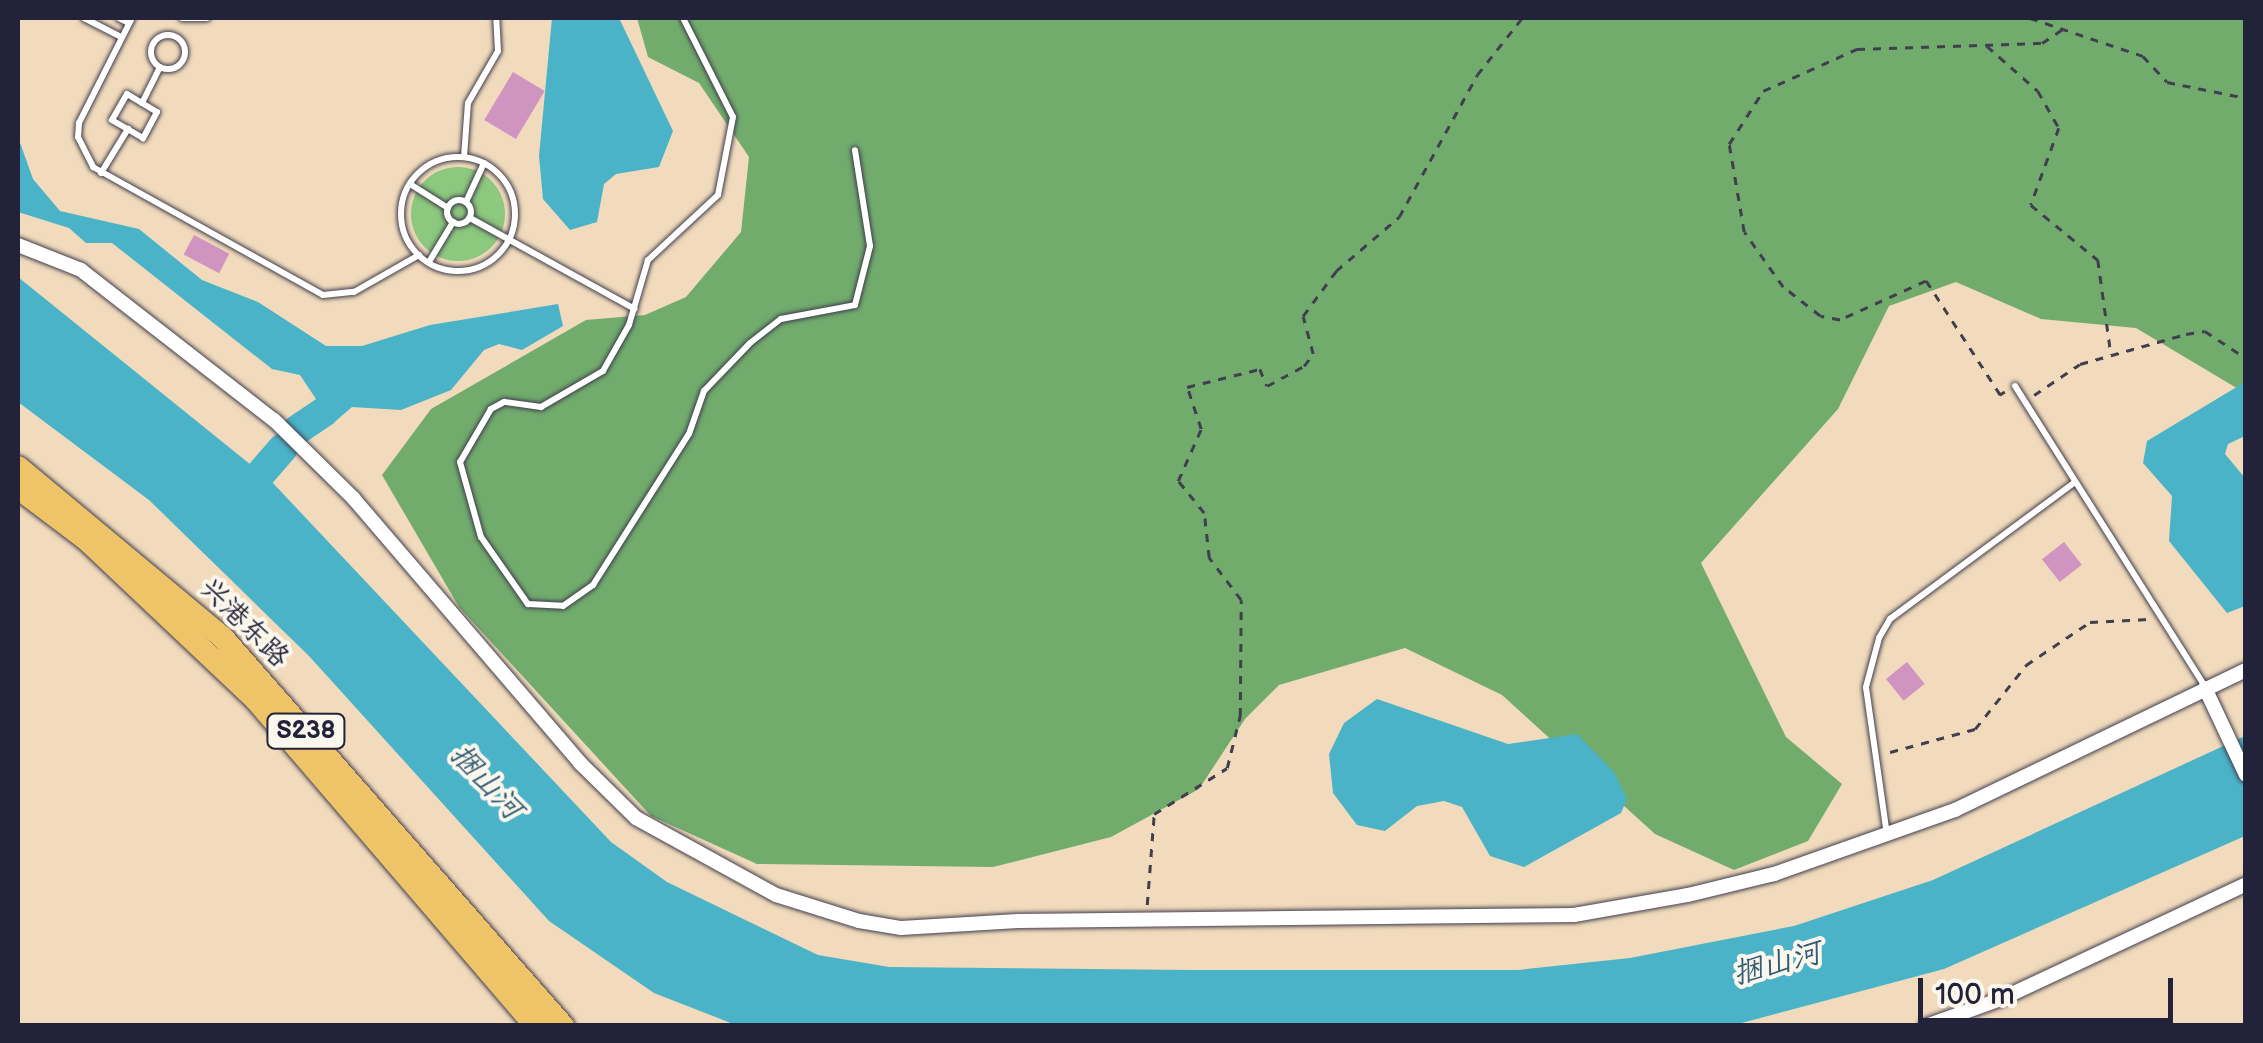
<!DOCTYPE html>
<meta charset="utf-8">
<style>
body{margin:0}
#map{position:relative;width:2263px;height:1043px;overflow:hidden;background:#f1dbbc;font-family:"Balsamiq Sans","LXGW WenKai TC",sans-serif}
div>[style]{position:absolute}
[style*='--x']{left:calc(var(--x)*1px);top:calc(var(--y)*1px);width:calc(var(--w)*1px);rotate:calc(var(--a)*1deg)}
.green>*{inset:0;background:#8cc87e}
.round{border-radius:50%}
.forest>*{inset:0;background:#71ac6d}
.water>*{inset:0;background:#4ab3c8}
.river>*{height:30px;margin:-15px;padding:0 15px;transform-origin:15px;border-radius:15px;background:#4ab3c8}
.building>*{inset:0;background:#d094c0;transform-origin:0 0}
.path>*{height:2.5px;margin-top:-1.25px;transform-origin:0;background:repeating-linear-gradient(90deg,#413e4e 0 8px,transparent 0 16px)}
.roads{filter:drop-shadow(0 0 2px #413e4e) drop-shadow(0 0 2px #413e4e)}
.lane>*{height:6px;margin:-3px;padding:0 3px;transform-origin:3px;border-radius:3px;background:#fff}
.lane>.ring{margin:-3px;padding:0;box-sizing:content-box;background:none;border:6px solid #fff;border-radius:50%}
.street>*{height:14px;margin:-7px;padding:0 7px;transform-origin:7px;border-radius:7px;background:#fff}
.primary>*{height:22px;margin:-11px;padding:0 11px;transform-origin:11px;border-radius:11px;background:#efc469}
span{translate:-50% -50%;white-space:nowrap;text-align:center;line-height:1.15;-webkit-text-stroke:8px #fbf7ec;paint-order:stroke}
.shield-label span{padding:2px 8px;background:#fbf7ec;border:2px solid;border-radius:8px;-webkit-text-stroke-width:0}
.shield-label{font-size:25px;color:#22223b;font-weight:700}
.street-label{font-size:28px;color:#22223b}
.water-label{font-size:30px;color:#325c73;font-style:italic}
.frame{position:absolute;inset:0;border:20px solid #22223b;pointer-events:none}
.scale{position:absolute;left:1918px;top:978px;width:255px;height:45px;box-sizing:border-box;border:5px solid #22223b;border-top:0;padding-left:12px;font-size:30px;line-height:35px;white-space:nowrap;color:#22223b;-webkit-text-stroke:8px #fbf7ec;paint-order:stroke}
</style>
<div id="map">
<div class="green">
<i class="round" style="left:411px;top:167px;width:94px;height:94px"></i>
</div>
<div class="forest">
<i style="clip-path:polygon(637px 18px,2245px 18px,2245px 393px,2136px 328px,2041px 319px,1956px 282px,1889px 306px,1838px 409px,1701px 563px,1786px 737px,1842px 784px,1808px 841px,1734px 870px,1655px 834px,1502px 695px,1405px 648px,1279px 685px,1245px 719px,1199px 789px,1111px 837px,993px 867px,757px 864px,651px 816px,459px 607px,382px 475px,431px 409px,586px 320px,645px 315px,686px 297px,741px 232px,749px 157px,699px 83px,648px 57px)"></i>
</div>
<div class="water">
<i style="clip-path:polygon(552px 18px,619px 18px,673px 131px,659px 167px,616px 174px,604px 184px,597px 222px,570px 230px,543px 199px,539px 156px)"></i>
<i style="clip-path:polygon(18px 137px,33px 179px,60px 211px,139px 229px,202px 280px,258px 302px,326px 346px,362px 346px,430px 325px,558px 304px,563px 326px,522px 350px,499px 344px,484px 350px,451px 390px,401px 410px,352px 407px,331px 425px,313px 408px,316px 399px,300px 375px,272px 369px,112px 243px,86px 243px,69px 228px,18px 212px)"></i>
<i style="clip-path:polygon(18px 277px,271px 481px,611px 842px,667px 882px,818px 955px,889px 967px,1191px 970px,1518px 970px,1630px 958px,1794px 926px,1933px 880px,2245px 736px,2245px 836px,1944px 969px,1734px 1025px,736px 1025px,654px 993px,549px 921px,309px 656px,149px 500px,18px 402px)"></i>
<i style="clip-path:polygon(2245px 382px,2245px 436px,2228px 444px,2225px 454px,2245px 478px,2245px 606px,2227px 613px,2169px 541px,2172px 496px,2143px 463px,2147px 441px)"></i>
<i style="clip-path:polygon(1377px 699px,1508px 744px,1577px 734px,1614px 772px,1627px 799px,1621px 813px,1524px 867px,1490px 856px,1462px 807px,1444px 801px,1417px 806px,1385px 831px,1357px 825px,1333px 793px,1329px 754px,1344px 723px)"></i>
</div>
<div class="river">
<i style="--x:297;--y:430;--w:32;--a:-34"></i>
<i style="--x:237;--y:501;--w:70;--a:-49"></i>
</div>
<div class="building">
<i style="left:513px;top:72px;width:37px;height:56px;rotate:31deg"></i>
<i style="left:194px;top:235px;width:40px;height:22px;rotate:28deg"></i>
<i style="left:2064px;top:542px;width:29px;height:28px;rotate:52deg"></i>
<i style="left:1907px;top:662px;width:28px;height:27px;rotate:51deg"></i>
</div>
<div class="path">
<i style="--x:2030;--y:18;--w:119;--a:18.6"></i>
<i style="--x:2143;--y:56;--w:35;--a:47"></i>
<i style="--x:2167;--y:82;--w:81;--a:11.4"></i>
<i style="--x:1987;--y:46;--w:68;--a:41.4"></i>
<i style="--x:2038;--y:91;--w:43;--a:60.4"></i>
<i style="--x:2059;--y:128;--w:82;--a:110"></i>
<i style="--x:2031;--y:205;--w:87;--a:39.4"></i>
<i style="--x:2098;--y:260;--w:95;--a:82.1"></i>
<i style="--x:2005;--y:392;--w:6;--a:149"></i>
<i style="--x:2000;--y:395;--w:136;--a:-123"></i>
<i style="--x:1926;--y:281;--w:94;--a:155.6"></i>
<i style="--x:1840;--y:320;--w:20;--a:-169"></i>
<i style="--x:1820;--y:316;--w:47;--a:-141.9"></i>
<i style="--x:1783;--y:287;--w:67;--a:-125.3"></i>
<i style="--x:1744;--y:232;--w:89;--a:-99.7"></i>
<i style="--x:1729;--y:144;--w:63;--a:-57.3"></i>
<i style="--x:1763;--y:91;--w:103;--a:-24.1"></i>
<i style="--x:1857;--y:49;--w:185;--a:-1.9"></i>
<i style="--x:2042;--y:43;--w:25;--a:-34"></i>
<i style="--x:2034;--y:395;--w:55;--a:-34"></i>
<i style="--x:2080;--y:364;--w:110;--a:-15.8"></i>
<i style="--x:2186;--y:334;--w:19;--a:-9"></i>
<i style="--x:2205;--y:331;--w:49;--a:33.4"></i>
<i style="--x:1890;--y:752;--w:88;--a:-15.1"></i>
<i style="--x:1975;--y:729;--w:82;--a:-51.4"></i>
<i style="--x:2026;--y:665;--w:77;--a:-33.9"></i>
<i style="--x:2090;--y:622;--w:59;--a:-2.9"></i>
<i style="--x:1147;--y:905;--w:91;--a:-85.6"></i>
<i style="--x:1154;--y:814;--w:86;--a:-32.2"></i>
<i style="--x:1227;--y:768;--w:54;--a:-76"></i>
<i style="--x:1240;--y:716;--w:116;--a:-89.5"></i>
<i style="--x:1241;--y:600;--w:53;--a:-127.3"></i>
<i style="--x:1209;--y:558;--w:45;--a:-96.3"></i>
<i style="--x:1204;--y:513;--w:41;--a:-129.1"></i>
<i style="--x:1178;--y:481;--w:57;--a:-66.1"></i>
<i style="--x:1201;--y:429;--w:44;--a:-108.4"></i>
<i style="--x:1187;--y:387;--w:75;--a:-13.9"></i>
<i style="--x:1260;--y:369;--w:18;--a:68"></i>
<i style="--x:1267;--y:386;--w:42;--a:-28.4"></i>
<i style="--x:1304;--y:366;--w:15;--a:-53"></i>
<i style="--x:1313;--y:354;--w:39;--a:-105"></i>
<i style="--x:1303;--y:316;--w:56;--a:-53.7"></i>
<i style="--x:1336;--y:271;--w:83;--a:-40.6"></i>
<i style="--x:1399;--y:217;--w:162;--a:-61.2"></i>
<i style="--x:1477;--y:75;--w:73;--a:-51.7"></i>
</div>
<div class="roads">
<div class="lane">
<i style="--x:84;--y:18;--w:42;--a:27.2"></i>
<i style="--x:119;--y:18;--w:11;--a:27"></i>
<i style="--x:132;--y:18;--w:118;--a:116.8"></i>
<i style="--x:79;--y:123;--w:14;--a:94"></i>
<i style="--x:78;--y:137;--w:34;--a:63"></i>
<i style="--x:93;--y:167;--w:263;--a:29.1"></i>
<i style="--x:323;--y:295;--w:31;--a:-6"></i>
<i style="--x:354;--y:292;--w:75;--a:-29.6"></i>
<i style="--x:182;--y:18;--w:25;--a:0"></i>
<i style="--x:683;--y:18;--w:111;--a:63.2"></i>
<i style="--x:733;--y:117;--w:79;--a:100.9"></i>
<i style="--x:718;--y:195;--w:96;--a:137.1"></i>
<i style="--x:648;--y:260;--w:68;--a:106.3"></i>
<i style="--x:629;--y:325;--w:53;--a:119.5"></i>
<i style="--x:603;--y:371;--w:72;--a:149.9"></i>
<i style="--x:541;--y:407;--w:37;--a:-172"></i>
<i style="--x:504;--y:402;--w:15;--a:152"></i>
<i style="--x:491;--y:409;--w:61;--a:120.3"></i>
<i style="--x:460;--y:462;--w:78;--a:74.4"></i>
<i style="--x:481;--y:537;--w:82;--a:55"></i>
<i style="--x:528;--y:604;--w:35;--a:3"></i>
<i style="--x:563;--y:606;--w:37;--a:-35"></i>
<i style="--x:593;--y:585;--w:179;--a:-57.6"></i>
<i style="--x:689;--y:434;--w:46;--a:-70.8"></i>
<i style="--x:704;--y:391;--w:66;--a:-46.2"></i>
<i style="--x:750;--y:343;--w:39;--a:-38"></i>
<i style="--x:781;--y:319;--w:75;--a:-10.7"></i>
<i style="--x:855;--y:305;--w:61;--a:-75.7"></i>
<i style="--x:870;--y:246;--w:97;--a:-98.9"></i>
<i class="ring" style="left:151px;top:35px;width:28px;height:28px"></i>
<i style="--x:127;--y:94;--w:35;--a:31"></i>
<i style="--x:157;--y:112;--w:30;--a:118"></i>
<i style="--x:143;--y:138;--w:36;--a:-150"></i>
<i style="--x:112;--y:120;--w:30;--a:-60"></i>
<i style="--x:142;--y:103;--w:40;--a:-63.4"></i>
<i class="ring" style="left:401px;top:157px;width:108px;height:108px"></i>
<i style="--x:464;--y:157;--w:54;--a:-85.8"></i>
<i style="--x:468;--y:103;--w:60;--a:-60"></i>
<i style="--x:498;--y:51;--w:33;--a:-93"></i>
<i style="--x:101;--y:173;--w:52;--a:-58.5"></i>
<i style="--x:410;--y:184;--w:45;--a:32.3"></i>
<i class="ring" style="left:447px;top:200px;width:18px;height:18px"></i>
<i style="--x:466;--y:202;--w:43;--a:-65.2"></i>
<i style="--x:470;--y:218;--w:188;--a:28.9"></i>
<i style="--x:429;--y:262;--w:47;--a:-59"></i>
<i style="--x:2015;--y:386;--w:356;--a:57.7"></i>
<i style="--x:1887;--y:835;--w:149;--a:-98.1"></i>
<i style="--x:1866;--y:687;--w:51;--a:-75.1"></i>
<i style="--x:1879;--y:638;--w:22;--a:-60"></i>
<i style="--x:1890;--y:619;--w:230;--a:-36.5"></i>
</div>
<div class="street">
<i style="--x:18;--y:245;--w:68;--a:21.6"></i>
<i style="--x:81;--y:270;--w:244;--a:37.9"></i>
<i style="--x:274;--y:420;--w:112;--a:44.6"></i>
<i style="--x:354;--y:499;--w:348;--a:49.4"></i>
<i style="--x:580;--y:763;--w:78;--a:44.5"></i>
<i style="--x:636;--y:818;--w:160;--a:28.8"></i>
<i style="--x:776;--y:895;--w:87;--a:17.4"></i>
<i style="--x:859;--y:921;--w:43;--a:9.5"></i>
<i style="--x:901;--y:928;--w:117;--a:-3.4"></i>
<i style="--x:1018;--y:921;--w:556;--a:-0.62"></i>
<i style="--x:1574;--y:915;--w:116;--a:-10"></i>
<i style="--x:1688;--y:895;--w:89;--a:-13.7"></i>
<i style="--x:1774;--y:874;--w:192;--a:-19.5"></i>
<i style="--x:1955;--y:810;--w:323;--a:-25.7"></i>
<i style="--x:2205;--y:688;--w:96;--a:64.8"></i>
<i style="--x:1926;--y:1026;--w:80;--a:-19.8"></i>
<i style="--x:2001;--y:999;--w:271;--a:-25.1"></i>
</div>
<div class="primary">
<i style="--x:18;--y:467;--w:267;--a:39.8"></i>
<i style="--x:223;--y:638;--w:516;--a:48.77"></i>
<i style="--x:18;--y:488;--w:88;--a:37.1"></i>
<i style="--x:88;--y:541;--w:231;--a:43.4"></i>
<i style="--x:256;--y:700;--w:429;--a:49.4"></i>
</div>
</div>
<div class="shield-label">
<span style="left:306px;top:731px">S238</span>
</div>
<div class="street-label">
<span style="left:244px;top:623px;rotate:45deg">兴港东路</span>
</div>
<div class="water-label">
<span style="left:486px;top:782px;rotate:47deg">捆山河</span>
<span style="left:1777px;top:964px;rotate:-15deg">捆山河</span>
</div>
<div class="frame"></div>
<div class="scale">100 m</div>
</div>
